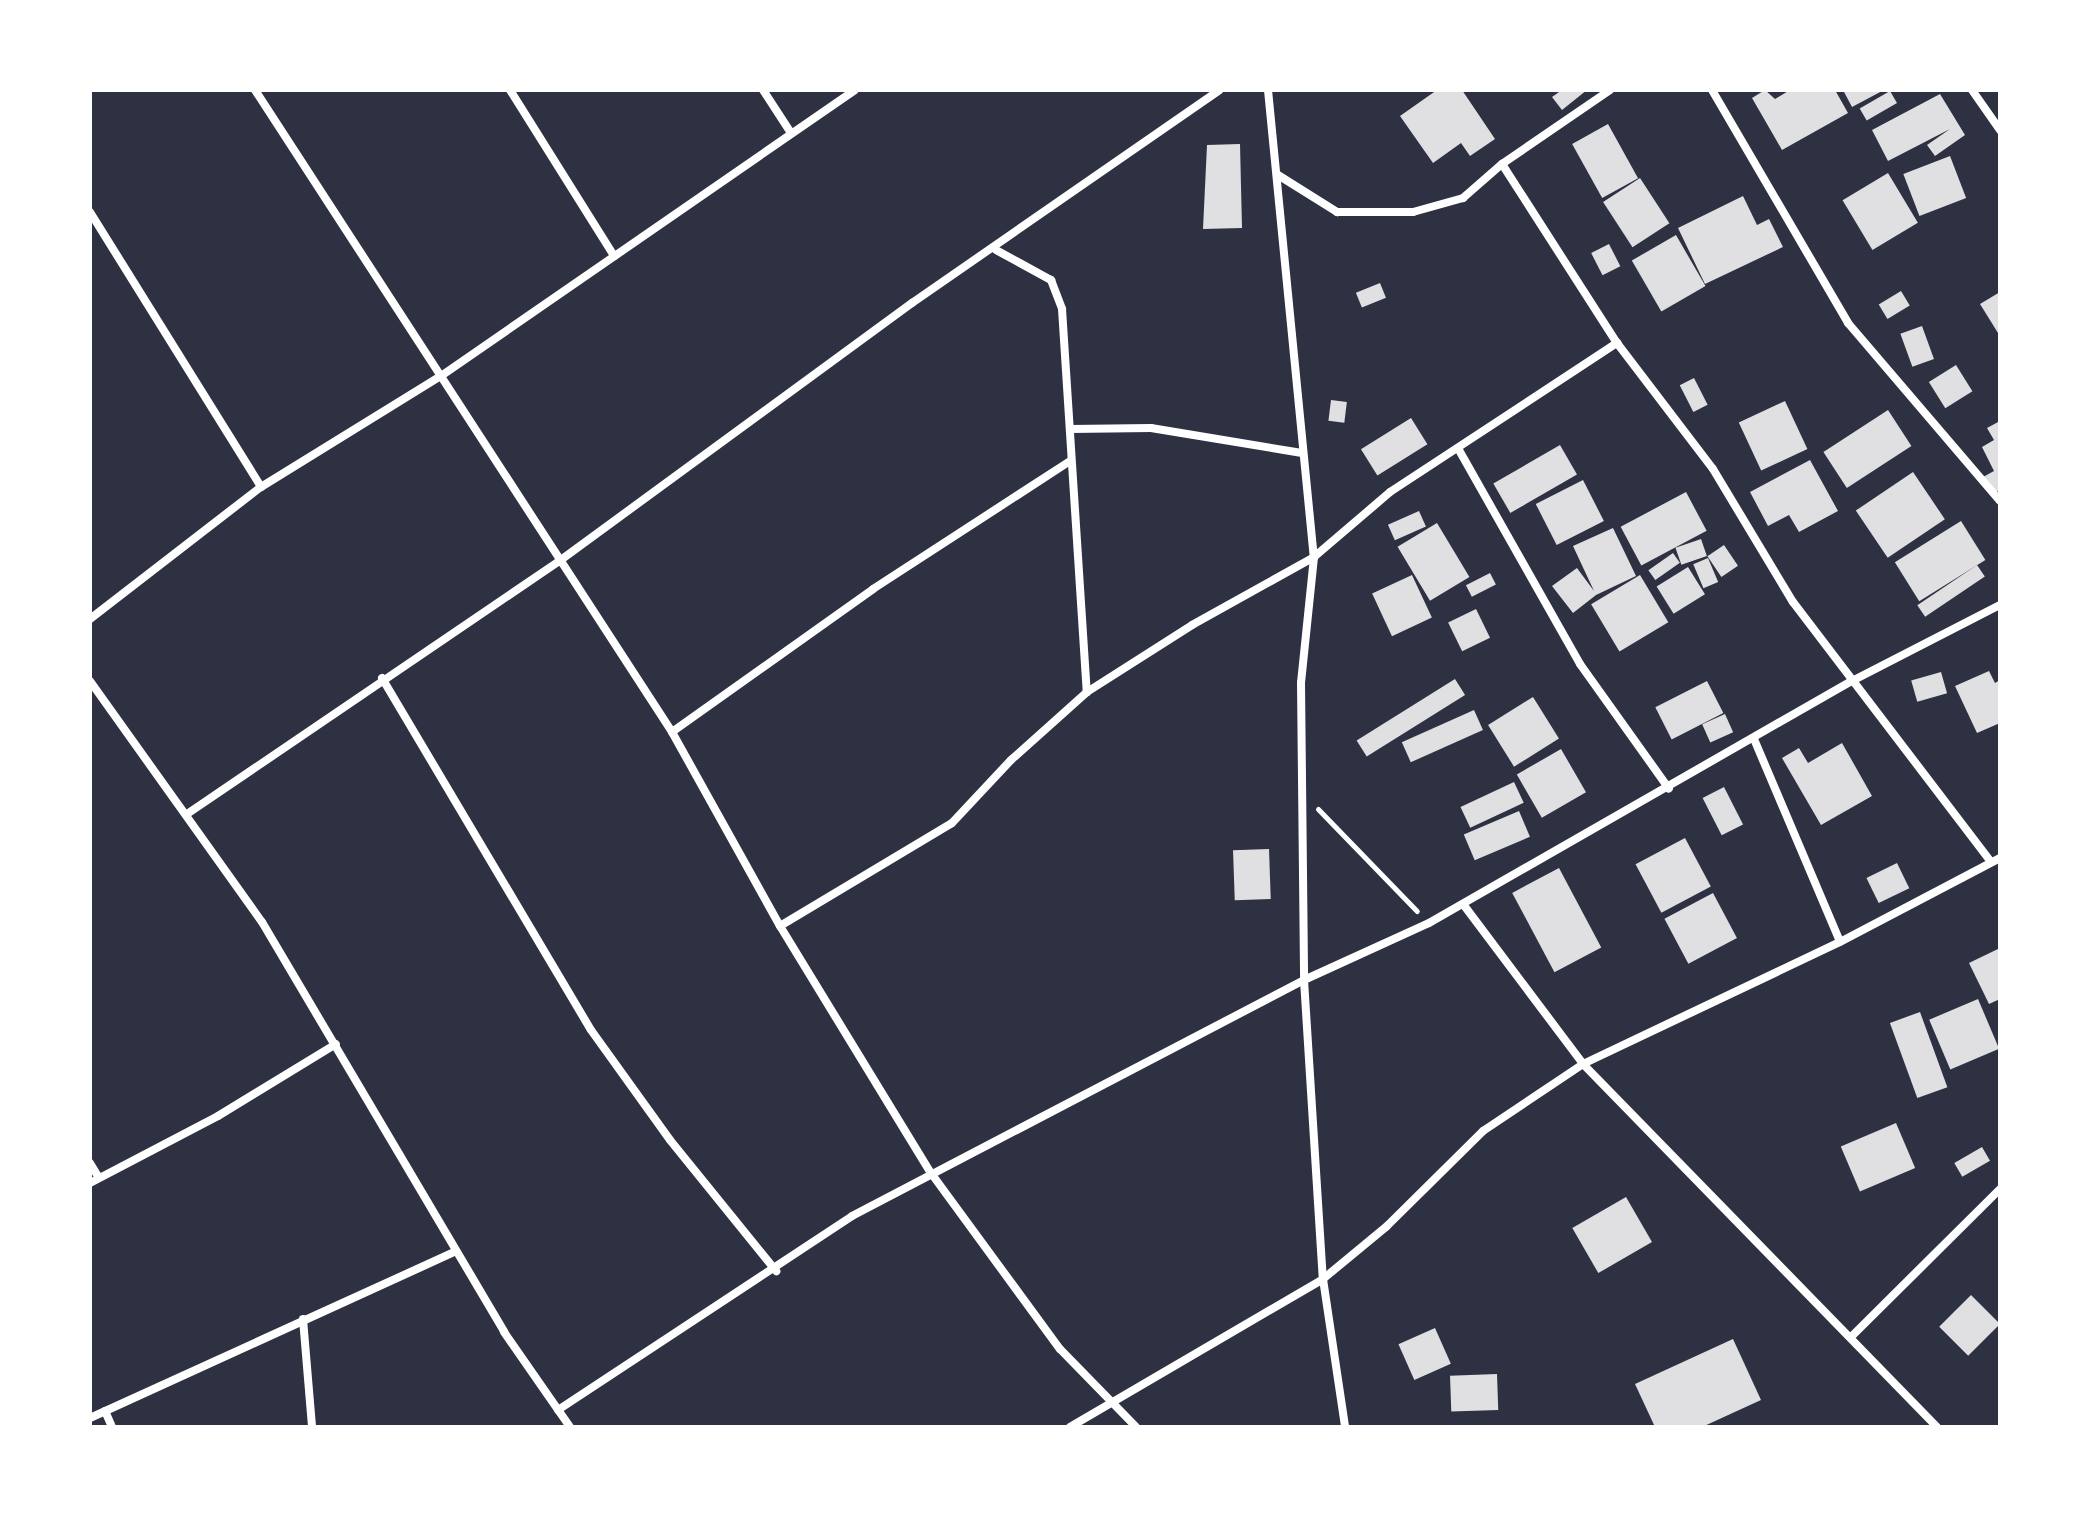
<!DOCTYPE html>
<style>
body{margin:0}
#map{position:relative;width:2090px;height:1517px;overflow:hidden;background:#2d3142;font-family:"Archivo Narrow",sans-serif}
div>[style]{position:absolute}
[style*='--x']{left:calc(var(--x)*1px);top:calc(var(--y)*1px);width:calc(var(--w)*1px);rotate:calc(var(--a)*1deg)}
.building>*{inset:0;background:#e0e0e3;transform-origin:0 0}
.path>*{height:5px;margin:-2.5px;padding:0 2.5px;transform-origin:2.5px;border-radius:2.5px;background:#fff}
.minor>*{height:8px;margin:-4px;padding:0 4px;transform-origin:4px;border-radius:4px;background:#fff}
span{translate:-50% -50%;white-space:nowrap;text-align:center;line-height:1.15;-webkit-text-stroke:6px #fff;paint-order:stroke}
.frame{position:absolute;inset:0;border:92px solid #fff;pointer-events:none}
</style>
<div id="map">
<div class="building">
<i style="clip-path:polygon(1437px 90px,1462px 90px,1495px 139px,1470px 156px,1461px 143px,1433px 163px,1400px 116px)"></i>
<i style="clip-path:polygon(1562px 90px,1587px 90px,1562px 110px,1552px 97px)"></i>
<i style="clip-path:polygon(1765px 90px,1775px 99px,1790px 90px,1835px 90px,1848px 113px,1782px 150px,1752px 98px)"></i>
<i style="clip-path:polygon(1843px 90px,1884px 90px,1852px 107px)"></i>
<i style="left:1890px;top:91px;width:14px;height:35px;rotate:60deg"></i>
<i style="clip-path:polygon(1940px 94px,1965px 135px,1935px 156px,1927px 145px,1950px 129px,1888px 161px,1872px 130px)"></i>
<i style="left:1608px;top:124px;width:62px;height:41px;rotate:61deg"></i>
<i style="clip-path:polygon(1240px 144px,1242px 228px,1203px 229px,1207px 145px)"></i>
<i style="left:1950px;top:156px;width:45px;height:50px;rotate:69deg"></i>
<i style="left:1888px;top:173px;width:58px;height:53px;rotate:59deg"></i>
<i style="left:1640px;top:178px;width:54px;height:44px;rotate:57deg"></i>
<i style="clip-path:polygon(1743px 196px,1757px 225px,1769px 219px,1783px 247px,1705px 284px,1678px 228px)"></i>
<i style="left:1676px;top:235px;width:59px;height:51px;rotate:60deg"></i>
<i style="left:1609px;top:244px;width:25px;height:20px;rotate:63deg"></i>
<i style="left:1380px;top:283px;width:16px;height:26px;rotate:68deg"></i>
<i style="left:1901px;top:291px;width:17px;height:26px;rotate:59deg"></i>
<i style="clip-path:polygon(2000px 292px,2000px 332px,1998px 333px,1980px 304px)"></i>
<i style="left:1922px;top:326px;width:35px;height:23px;rotate:70deg"></i>
<i style="left:1956px;top:365px;width:31px;height:32px;rotate:58deg"></i>
<i style="left:1694px;top:378px;width:30px;height:16px;rotate:63deg"></i>
<i style="left:1331px;top:400px;width:16px;height:21px;rotate:7deg"></i>
<i style="left:1785px;top:401px;width:53px;height:51px;rotate:65deg"></i>
<i style="left:1888px;top:410px;width:43px;height:77px;rotate:57deg"></i>
<i style="left:1411px;top:418px;width:31px;height:59px;rotate:58deg"></i>
<i style="clip-path:polygon(2000px 421px,2000px 490px,1992px 494px,1983px 477px,1994px 471px,1982px 447px,1994px 440px,1987px 428px)"></i>
<i style="left:1560px;top:445px;width:34px;height:77px;rotate:60deg"></i>
<i style="clip-path:polygon(1810px 460px,1838px 511px,1799px 532px,1789px 515px,1768px 526px,1750px 492px)"></i>
<i style="left:1913px;top:472px;width:57px;height:69px;rotate:56deg"></i>
<i style="left:1583px;top:480px;width:46px;height:53px;rotate:63deg"></i>
<i style="left:1686px;top:492px;width:44px;height:74px;rotate:62deg"></i>
<i style="left:1419px;top:511px;width:17px;height:34px;rotate:66deg"></i>
<i style="left:1961px;top:521px;width:46px;height:78px;rotate:58deg"></i>
<i style="left:1437px;top:523px;width:63px;height:46px;rotate:59deg"></i>
<i style="clip-path:polygon(1613px 528px,1636px 576px,1596px 595px,1573px 613px,1552px 586px,1577px 568px,1594px 591px,1573px 546px)"></i>
<i style="left:1701px;top:539px;width:18px;height:27px;rotate:71deg"></i>
<i style="left:1724px;top:545px;width:25px;height:20px;rotate:56deg"></i>
<i style="left:1673px;top:553px;width:12px;height:30px;rotate:55deg"></i>
<i style="left:1708px;top:558px;width:26px;height:16px;rotate:67deg"></i>
<i style="left:1977px;top:565px;width:14px;height:72px;rotate:56deg"></i>
<i style="left:1688px;top:567px;width:32px;height:37px;rotate:58deg"></i>
<i style="left:1490px;top:573px;width:13px;height:27px;rotate:63deg"></i>
<i style="left:1412px;top:575px;width:47px;height:44px;rotate:65deg"></i>
<i style="left:1640px;top:575px;width:55px;height:57px;rotate:59deg"></i>
<i style="left:1476px;top:609px;width:32px;height:31px;rotate:64deg"></i>
<i style="clip-path:polygon(1989px 671px,1995px 683px,2000px 680px,2000px 723px,1977px 733px,1955px 686px)"></i>
<i style="left:1941px;top:672px;width:22px;height:31px;rotate:74deg"></i>
<i style="left:1455px;top:679px;width:19px;height:116px;rotate:58deg"></i>
<i style="left:1707px;top:681px;width:36px;height:58px;rotate:63deg"></i>
<i style="left:1533px;top:697px;width:49px;height:53px;rotate:58deg"></i>
<i style="left:1474px;top:710px;width:22px;height:79px;rotate:66deg"></i>
<i style="left:1725px;top:714px;width:20px;height:25px;rotate:66deg"></i>
<i style="clip-path:polygon(1842px 743px,1872px 796px,1821px 825px,1782px 758px,1799px 748px,1808px 763px)"></i>
<i style="left:1561px;top:749px;width:50px;height:51px;rotate:60deg"></i>
<i style="left:1514px;top:782px;width:23px;height:59px;rotate:65deg"></i>
<i style="left:1724px;top:787px;width:42px;height:24px;rotate:63deg"></i>
<i style="left:1519px;top:811px;width:28px;height:60px;rotate:67deg"></i>
<i style="left:1685px;top:838px;width:55px;height:56px;rotate:62deg"></i>
<i style="left:1269px;top:849px;width:50px;height:36px;rotate:88deg"></i>
<i style="left:1897px;top:863px;width:28px;height:34px;rotate:64deg"></i>
<i style="left:1559px;top:868px;width:90px;height:53px;rotate:62deg"></i>
<i style="left:1713px;top:893px;width:51px;height:55px;rotate:62deg"></i>
<i style="clip-path:polygon(2000px 948px,2000px 999px,1989px 1004px,1969px 963px)"></i>
<i style="left:1978px;top:999px;width:54px;height:53px;rotate:67deg"></i>
<i style="left:1920px;top:1012px;width:80px;height:32px;rotate:70deg"></i>
<i style="left:1896px;top:1123px;width:49px;height:60px;rotate:67deg"></i>
<i style="left:1982px;top:1147px;width:16px;height:32px;rotate:60deg"></i>
<i style="left:1626px;top:1197px;width:52px;height:62px;rotate:60deg"></i>
<i style="left:1971px;top:1295px;width:41px;height:45px;rotate:45deg"></i>
<i style="left:1435px;top:1328px;width:39px;height:40px;rotate:66deg"></i>
<i style="clip-path:polygon(1733px 1339px,1761px 1400px,1702px 1427px,1655px 1427px,1635px 1384px)"></i>
<i style="left:1497px;top:1374px;width:36px;height:47px;rotate:88deg"></i>
</div>
<div class="path">
<i style="--x:1318;--y:809;--w:142;--a:45.9"></i>
</div>
<div class="minor">
<i style="--x:255;--y:90;--w:766;--a:56.99"></i>
<i style="--x:672;--y:732;--w:222;--a:60.9"></i>
<i style="--x:780;--y:926;--w:289;--a:58.6"></i>
<i style="--x:931;--y:1173;--w:218;--a:53.8"></i>
<i style="--x:1060;--y:1349;--w:109;--a:45.7"></i>
<i style="--x:510;--y:90;--w:196;--a:57.9"></i>
<i style="--x:763;--y:90;--w:51;--a:56.9"></i>
<i style="--x:1268;--y:90;--w:469;--a:84.4"></i>
<i style="--x:1314;--y:557;--w:127;--a:95.9"></i>
<i style="--x:1301;--y:683;--w:297;--a:89.4"></i>
<i style="--x:1304;--y:980;--w:300;--a:86.4"></i>
<i style="--x:1323;--y:1279;--w:150;--a:81.5"></i>
<i style="--x:1712;--y:90;--w:270;--a:59.7"></i>
<i style="--x:1848;--y:323;--w:234;--a:49.5"></i>
<i style="--x:1972;--y:90;--w:49;--a:55"></i>
<i style="--x:1502;--y:164;--w:213;--a:57.3"></i>
<i style="--x:1617;--y:343;--w:158;--a:52.7"></i>
<i style="--x:1713;--y:469;--w:155;--a:59"></i>
<i style="--x:1793;--y:602;--w:327;--a:52.7"></i>
<i style="--x:1278;--y:175;--w:70;--a:32.1"></i>
<i style="--x:1337;--y:212;--w:76;--a:0"></i>
<i style="--x:1413;--y:212;--w:52;--a:-15.6"></i>
<i style="--x:1463;--y:198;--w:52;--a:-41.1"></i>
<i style="--x:1502;--y:164;--w:131;--a:-34.4"></i>
<i style="--x:90;--y:212;--w:324;--a:58.1"></i>
<i style="--x:996;--y:250;--w:63;--a:28.6"></i>
<i style="--x:1051;--y:280;--w:31;--a:69"></i>
<i style="--x:1062;--y:309;--w:384;--a:86.3"></i>
<i style="--x:1070;--y:429;--w:81;--a:-0.7"></i>
<i style="--x:1151;--y:428;--w:153;--a:9.4"></i>
<i style="--x:1459;--y:450;--w:246;--a:60.5"></i>
<i style="--x:1580;--y:664;--w:153;--a:54.5"></i>
<i style="--x:90;--y:619;--w:216;--a:-37.7"></i>
<i style="--x:261;--y:487;--w:211;--a:-31.7"></i>
<i style="--x:441;--y:376;--w:503;--a:-34.64"></i>
<i style="--x:382;--y:678;--w:409;--a:59.3"></i>
<i style="--x:591;--y:1030;--w:135;--a:54.3"></i>
<i style="--x:670;--y:1140;--w:169;--a:51"></i>
<i style="--x:90;--y:681;--w:296;--a:54.5"></i>
<i style="--x:262;--y:922;--w:476;--a:59.4"></i>
<i style="--x:504;--y:1332;--w:116;--a:55.2"></i>
<i style="--x:672;--y:732;--w:247;--a:-35.4"></i>
<i style="--x:873;--y:589;--w:235;--a:-33"></i>
<i style="--x:1754;--y:739;--w:220;--a:67"></i>
<i style="--x:187;--y:814;--w:448;--a:-34.2"></i>
<i style="--x:558;--y:562;--w:439;--a:-36.2"></i>
<i style="--x:912;--y:303;--w:374;--a:-34.7"></i>
<i style="--x:1463;--y:904;--w:200;--a:53.1"></i>
<i style="--x:1583;--y:1064;--w:507;--a:45.72"></i>
<i style="--x:780;--y:926;--w:200;--a:-30.9"></i>
<i style="--x:952;--y:823;--w:86;--a:-46.9"></i>
<i style="--x:1011;--y:760;--w:102;--a:-41.8"></i>
<i style="--x:1087;--y:692;--w:125;--a:-32.5"></i>
<i style="--x:1192;--y:625;--w:140;--a:-29.1"></i>
<i style="--x:1314;--y:557;--w:100;--a:-40.5"></i>
<i style="--x:1390;--y:492;--w:272;--a:-33.3"></i>
<i style="--x:90;--y:1163;--w:17;--a:59"></i>
<i style="--x:90;--y:1183;--w:144;--a:-27.6"></i>
<i style="--x:218;--y:1116;--w:138;--a:-31.4"></i>
<i style="--x:303;--y:1319;--w:108;--a:85.2"></i>
<i style="--x:1852;--y:1336;--w:209;--a:-44.8"></i>
<i style="--x:558;--y:1410;--w:352;--a:-33.4"></i>
<i style="--x:852;--y:1216;--w:510;--a:-27.57"></i>
<i style="--x:1304;--y:980;--w:137;--a:-24.5"></i>
<i style="--x:1429;--y:923;--w:485;--a:-29.8"></i>
<i style="--x:1850;--y:682;--w:169;--a:-27.2"></i>
<i style="--x:105;--y:1411;--w:17;--a:66"></i>
<i style="--x:90;--y:1418;--w:401;--a:-24.5"></i>
<i style="--x:1070;--y:1427;--w:293;--a:-30.3"></i>
<i style="--x:1323;--y:1279;--w:83;--a:-39.6"></i>
<i style="--x:1387;--y:1226;--w:135;--a:-44.7"></i>
<i style="--x:1483;--y:1131;--w:120;--a:-33.8"></i>
<i style="--x:1583;--y:1064;--w:284;--a:-25.4"></i>
<i style="--x:1840;--y:942;--w:181;--a:-27.7"></i>
</div>
<div class="frame"></div>
</div>
